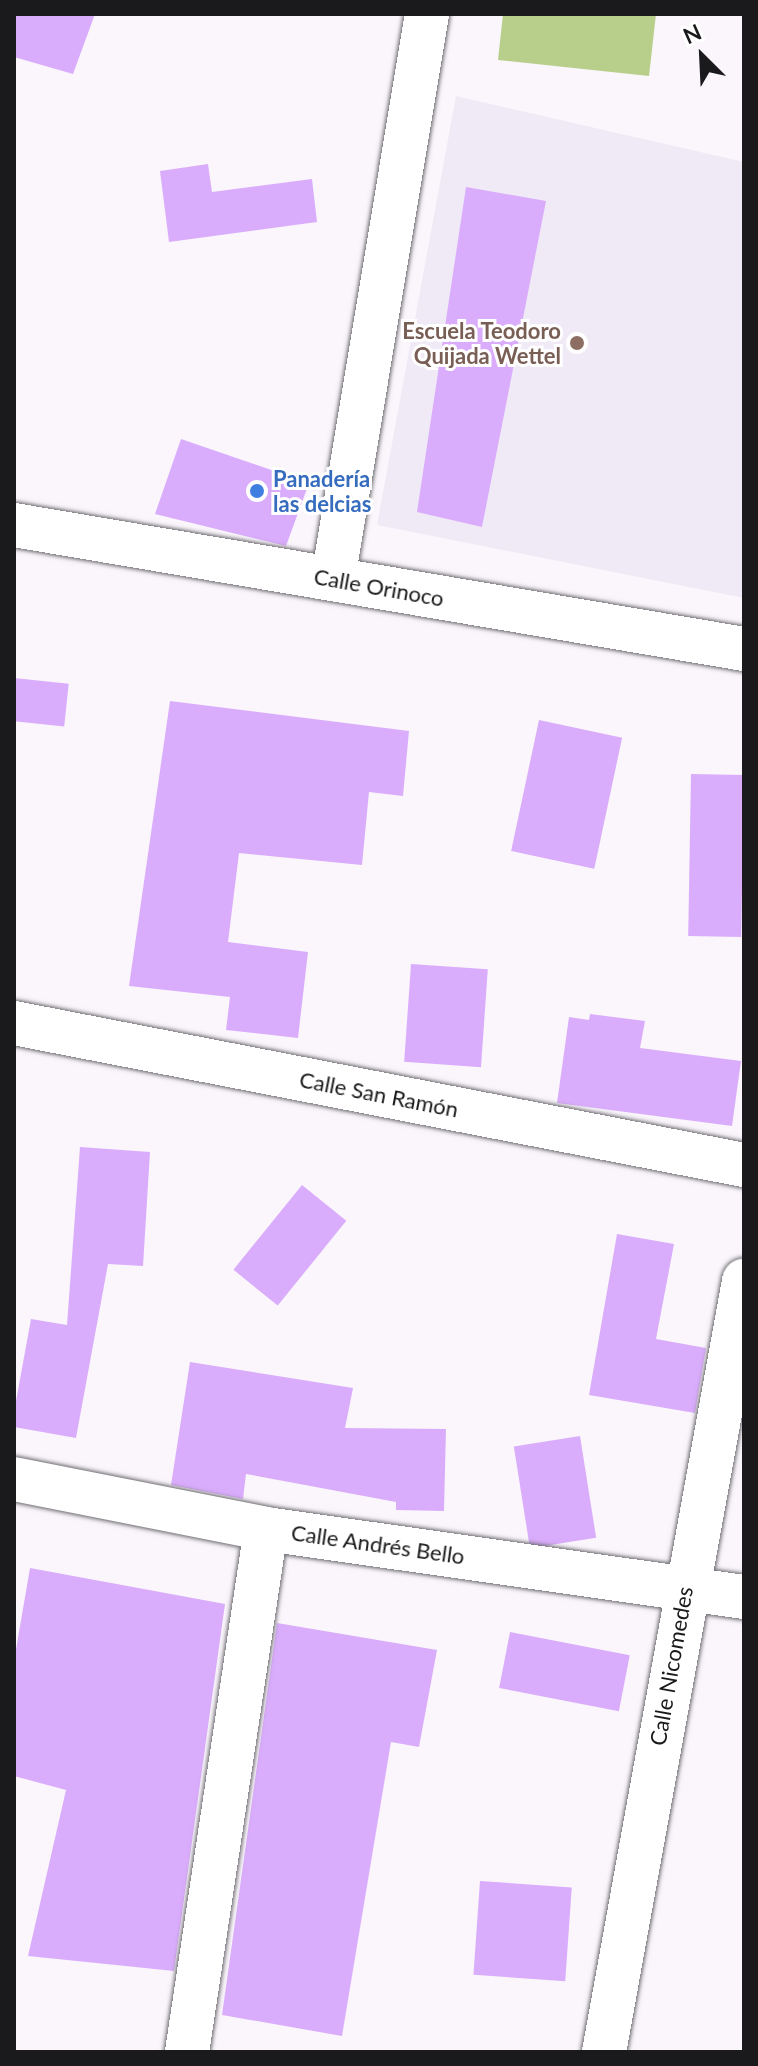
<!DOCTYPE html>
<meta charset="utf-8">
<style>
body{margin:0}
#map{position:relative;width:758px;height:2066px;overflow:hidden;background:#faf6fc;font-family:Lato,sans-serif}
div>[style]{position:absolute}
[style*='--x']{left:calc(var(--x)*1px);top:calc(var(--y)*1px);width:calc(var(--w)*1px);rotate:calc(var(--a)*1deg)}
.built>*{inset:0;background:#f0eaf6}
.green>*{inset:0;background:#b8cf8c}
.building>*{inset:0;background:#daadfc;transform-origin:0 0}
.roads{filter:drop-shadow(0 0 2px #706e73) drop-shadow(0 0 2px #706e73)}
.minor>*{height:44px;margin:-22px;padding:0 22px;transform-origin:22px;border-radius:22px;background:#fff}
.dots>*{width:22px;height:22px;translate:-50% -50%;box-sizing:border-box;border:4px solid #fff;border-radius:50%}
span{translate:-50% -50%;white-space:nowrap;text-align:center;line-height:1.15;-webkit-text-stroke:6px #fff;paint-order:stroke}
.education-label{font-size:22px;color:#785e54;font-weight:700}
.right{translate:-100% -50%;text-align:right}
.shop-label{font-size:22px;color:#366cbe;font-weight:700}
.left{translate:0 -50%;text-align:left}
.street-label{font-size:22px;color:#1a191b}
.frame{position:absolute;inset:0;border:16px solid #1a191b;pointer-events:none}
.north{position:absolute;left:662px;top:16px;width:80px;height:80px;-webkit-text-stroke:6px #fff;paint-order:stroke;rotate:336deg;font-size:22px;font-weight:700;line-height:32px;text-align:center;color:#1a191b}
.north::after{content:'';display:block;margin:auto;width:28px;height:36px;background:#1a191b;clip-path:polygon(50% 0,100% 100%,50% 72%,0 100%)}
</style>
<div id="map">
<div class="built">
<i style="clip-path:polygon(456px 96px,744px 162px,744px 598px,377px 525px)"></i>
</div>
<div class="green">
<i style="clip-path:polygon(503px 14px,656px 14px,649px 76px,498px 60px)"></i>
</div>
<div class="building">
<i style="clip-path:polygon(14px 14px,95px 14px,73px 74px,14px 57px)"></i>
<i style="clip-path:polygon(208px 164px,212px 192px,312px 179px,317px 222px,169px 242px,160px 171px)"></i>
<i style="clip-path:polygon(466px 187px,546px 201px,482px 527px,417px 512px)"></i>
<i style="clip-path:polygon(181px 439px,309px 483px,286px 546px,155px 514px)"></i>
<i style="left:14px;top:678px;width:55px;height:43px;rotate:6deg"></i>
<i style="clip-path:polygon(170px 701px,409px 731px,403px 796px,369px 792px,362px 865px,239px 853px,228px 942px,308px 952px,298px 1038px,226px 1030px,230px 997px,129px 986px)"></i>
<i style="left:539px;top:720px;width:85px;height:134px;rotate:12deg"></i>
<i style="left:691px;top:774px;width:53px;height:162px;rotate:1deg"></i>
<i style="left:411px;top:964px;width:77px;height:98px;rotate:4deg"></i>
<i style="clip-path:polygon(590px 1014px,645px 1021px,640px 1048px,741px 1061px,732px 1126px,557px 1103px,569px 1017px,589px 1020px)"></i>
<i style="clip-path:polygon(80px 1147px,150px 1152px,143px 1266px,108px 1264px,76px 1438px,14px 1427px,14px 1412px,31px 1319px,67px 1325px)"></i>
<i style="left:302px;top:1185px;width:57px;height:109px;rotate:39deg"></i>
<i style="clip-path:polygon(617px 1234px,674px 1244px,656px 1339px,706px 1348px,695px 1413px,589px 1395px)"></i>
<i style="clip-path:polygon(190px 1362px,353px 1388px,345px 1428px,446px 1429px,444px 1511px,396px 1510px,396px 1502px,246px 1474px,243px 1499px,171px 1485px)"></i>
<i style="left:580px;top:1436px;width:103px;height:67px;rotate:81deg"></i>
<i style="clip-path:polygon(30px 1568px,225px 1604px,174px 1971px,28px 1956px,66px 1790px,14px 1776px,14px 1661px)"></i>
<i style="clip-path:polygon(277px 1623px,437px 1650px,419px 1747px,391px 1742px,342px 2036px,222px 2015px)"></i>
<i style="left:510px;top:1632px;width:122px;height:57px;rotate:11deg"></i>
<i style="left:480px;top:1881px;width:92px;height:94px;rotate:4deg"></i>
</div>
<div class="roads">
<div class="minor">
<i style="--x:14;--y:525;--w:740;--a:9.64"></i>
<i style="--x:333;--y:579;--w:573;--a:-80.55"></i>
<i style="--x:14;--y:1023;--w:744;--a:11.01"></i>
<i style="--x:14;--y:1479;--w:257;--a:11.2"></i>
<i style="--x:266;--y:1529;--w:483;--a:8.1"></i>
<i style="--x:187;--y:2052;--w:529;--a:-81.41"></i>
<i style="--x:604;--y:2052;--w:784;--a:-79.71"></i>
</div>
</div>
<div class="dots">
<i style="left:577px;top:343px;background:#8d6e63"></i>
<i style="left:257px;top:491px;background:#3f7fe0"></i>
</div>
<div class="education-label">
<span class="right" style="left:561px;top:343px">Escuela Teodoro<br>Quijada Wettel</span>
</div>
<div class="shop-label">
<span class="left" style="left:273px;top:491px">Panadería<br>las delcias</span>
</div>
<div class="street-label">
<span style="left:379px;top:587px;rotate:10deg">Calle Orinoco</span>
<span style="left:379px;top:1094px;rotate:11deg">Calle San Ramón</span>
<span style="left:378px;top:1544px;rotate:8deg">Calle Andrés Bello</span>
<span style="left:671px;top:1666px;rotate:-80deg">Calle Nicomedes</span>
</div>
<div class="frame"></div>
<div class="north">N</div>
</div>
